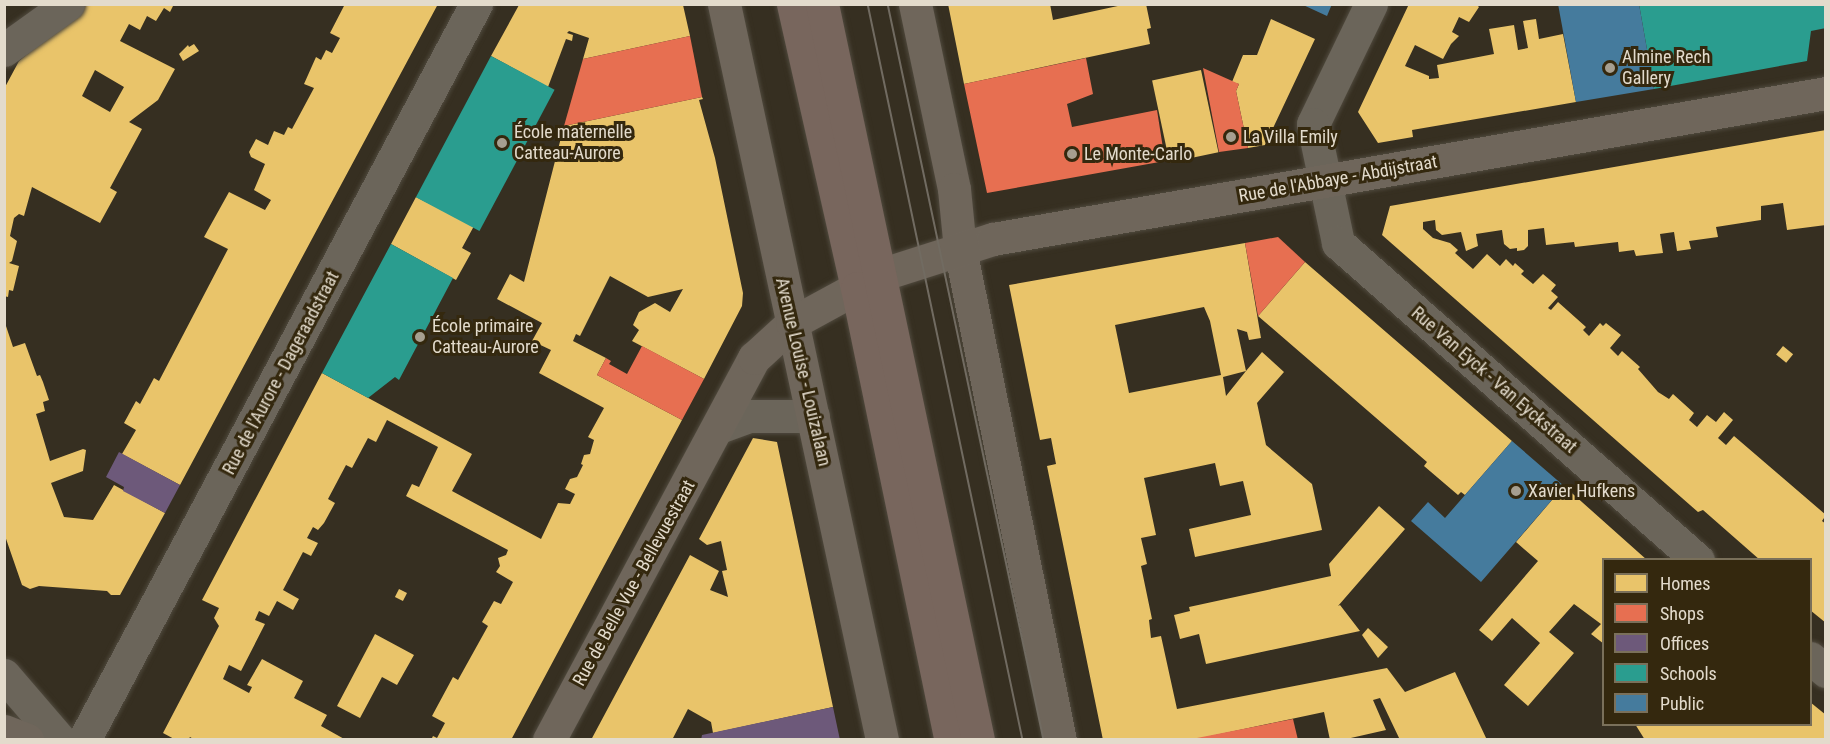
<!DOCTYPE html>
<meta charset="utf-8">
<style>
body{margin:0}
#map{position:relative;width:1830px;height:744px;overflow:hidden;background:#362f21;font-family:"Roboto Condensed",sans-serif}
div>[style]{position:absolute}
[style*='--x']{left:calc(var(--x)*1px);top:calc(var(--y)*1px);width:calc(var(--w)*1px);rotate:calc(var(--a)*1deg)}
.homes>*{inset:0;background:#e9c46a;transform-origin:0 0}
.shops>*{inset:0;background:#e76f51}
.offices>*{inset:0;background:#6d597a}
.schools>*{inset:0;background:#2a9d8f;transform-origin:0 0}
.public>*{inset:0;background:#457b9d}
.roads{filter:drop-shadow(0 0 2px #504a3e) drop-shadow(0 0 2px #504a3e)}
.street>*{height:33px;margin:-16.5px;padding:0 16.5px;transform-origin:16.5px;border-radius:16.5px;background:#6b655a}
.secondary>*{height:33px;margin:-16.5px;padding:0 16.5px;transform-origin:16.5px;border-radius:16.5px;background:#6f665b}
.highway>*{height:33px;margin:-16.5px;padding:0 16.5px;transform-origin:16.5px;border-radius:16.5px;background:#78665d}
.tram>*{height:1.5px;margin:-0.75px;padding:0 0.75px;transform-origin:0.75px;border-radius:0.75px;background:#716b61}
.dots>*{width:16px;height:16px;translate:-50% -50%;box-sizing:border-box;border:3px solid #34280e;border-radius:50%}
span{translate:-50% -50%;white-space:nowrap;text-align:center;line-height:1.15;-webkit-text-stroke:6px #34280e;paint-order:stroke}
.poi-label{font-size:18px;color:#e3dbcc}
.left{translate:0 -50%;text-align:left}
.street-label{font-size:18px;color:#e3dbcc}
.frame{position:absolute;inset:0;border:6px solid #e3dbcc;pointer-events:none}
.legend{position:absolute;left:1602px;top:558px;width:210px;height:168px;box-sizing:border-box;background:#34280e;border:2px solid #7a705a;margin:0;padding:8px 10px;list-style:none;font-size:18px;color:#e3dbcc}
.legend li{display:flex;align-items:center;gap:12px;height:30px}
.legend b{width:30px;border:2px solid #7a705a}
</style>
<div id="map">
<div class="homes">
<i style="clip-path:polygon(evenodd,88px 4px,174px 4px,170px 12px,164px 8px,156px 21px,147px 16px,140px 30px,129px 24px,120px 41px,175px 69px,158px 100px,129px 122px,142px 129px,110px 188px,117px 192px,100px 223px,32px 187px,24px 216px,19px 214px,14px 218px,10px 236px,17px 241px,12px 261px,9px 263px,19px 266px,13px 291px,9px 290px,8px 297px,4px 296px,4px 89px,19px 61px,88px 4px,95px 70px,124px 87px,110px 112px,82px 96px,95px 70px)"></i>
<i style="clip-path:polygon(345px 4px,438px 4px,180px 485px,122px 454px,136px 430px,124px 423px,136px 401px,140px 404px,154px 378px,159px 381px,228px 249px,204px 237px,229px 192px,265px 210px,271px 200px,254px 190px,265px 164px,251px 157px,249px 152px,256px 139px,268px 145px,274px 131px,284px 135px,288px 127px,292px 129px,314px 88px,304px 84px,316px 57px,321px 60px,326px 50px,332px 53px,340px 38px,330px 33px)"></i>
<i style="clip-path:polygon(948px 4px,1050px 4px,1053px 20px,1127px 4px,1146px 4px,1151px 28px,1147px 29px,1150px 44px,964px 84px)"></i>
<i style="clip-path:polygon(1409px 4px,1476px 4px,1479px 7px,1469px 22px,1459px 17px,1452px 32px,1459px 36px,1451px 44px,1443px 59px,1415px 45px,1405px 66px,1429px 76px,1429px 79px,1439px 78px,1437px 65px,1494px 54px,1489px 29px,1514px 25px,1518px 50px,1528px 48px,1523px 21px,1536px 19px,1539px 39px,1563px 34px,1576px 102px,1412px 130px,1413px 137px,1378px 143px,1358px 112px)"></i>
<i style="clip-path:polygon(519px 5px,683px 5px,690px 36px,583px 59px,589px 38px,569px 31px,567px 33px,573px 35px,572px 41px,566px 39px,548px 87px,491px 56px)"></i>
<i style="clip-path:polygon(1271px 19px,1315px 39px,1265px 145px,1248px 148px,1236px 91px,1239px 84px,1232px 82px,1243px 55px,1257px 55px)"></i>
<i style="clip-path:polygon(194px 44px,199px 51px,183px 61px,179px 54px,188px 45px,189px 47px)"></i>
<i style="left:1201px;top:70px;width:84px;height:50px;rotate:78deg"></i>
<i style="clip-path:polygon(702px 97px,703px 99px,699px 100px,715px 158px,743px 293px,742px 306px,704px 379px,632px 341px,639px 330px,633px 325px,639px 312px,655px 303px,670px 312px,683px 289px,648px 297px,610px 276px,580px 336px,576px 334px,573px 341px,606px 358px,597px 375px,682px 420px,511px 740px,431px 740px,433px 736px,437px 738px,445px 723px,432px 716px,453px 677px,458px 680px,488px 626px,482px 622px,494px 601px,501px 604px,513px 582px,496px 572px,500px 566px,498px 558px,506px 555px,508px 550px,406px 496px,412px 484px,419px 487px,438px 447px,387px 420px,376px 442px,368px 438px,352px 468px,346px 465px,328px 499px,335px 503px,324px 523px,318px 530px,313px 527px,307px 538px,318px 543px,311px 556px,303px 552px,283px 590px,299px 599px,293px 610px,277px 601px,269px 616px,259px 611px,255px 620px,265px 624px,241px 671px,229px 665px,223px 679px,249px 693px,252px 687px,247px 685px,262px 659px,303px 681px,294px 698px,327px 715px,321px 726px,346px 740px,195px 740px,190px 737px,188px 740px,176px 740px,163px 733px,219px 626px,214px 618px,219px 608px,202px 600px,322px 373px,472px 454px,452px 491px,541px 539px,558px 503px,570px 504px,575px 494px,565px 489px,570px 479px,577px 477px,583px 465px,581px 464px,584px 455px,590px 454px,594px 440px,588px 437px,604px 408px,539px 373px,551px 350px,532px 341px,542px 323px,497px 299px,510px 274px,524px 282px,564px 126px)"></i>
<i style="clip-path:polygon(1826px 130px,1826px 225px,1787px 230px,1783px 203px,1761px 206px,1761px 220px,1716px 227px,1718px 237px,1689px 241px,1691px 249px,1677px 251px,1674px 232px,1660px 234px,1663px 253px,1636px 256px,1634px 250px,1619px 252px,1618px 242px,1575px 247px,1574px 242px,1546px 245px,1544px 228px,1528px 230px,1528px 246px,1524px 250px,1517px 251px,1517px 248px,1510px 249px,1504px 244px,1502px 230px,1476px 234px,1478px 246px,1466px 251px,1461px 232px,1442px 235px,1436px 230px,1435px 220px,1423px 222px,1423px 229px,1433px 238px,1450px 243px,1458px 250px,1455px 253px,1473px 269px,1487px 254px,1500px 266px,1506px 259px,1513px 266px,1515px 263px,1524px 271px,1521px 274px,1533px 284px,1543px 274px,1556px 285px,1551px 291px,1558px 297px,1548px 308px,1551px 310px,1558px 302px,1586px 327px,1583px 330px,1589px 336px,1600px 323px,1603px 326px,1606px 323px,1621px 335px,1610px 348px,1618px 356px,1622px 351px,1640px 367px,1638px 369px,1658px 392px,1669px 399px,1673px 394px,1694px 413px,1689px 420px,1697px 427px,1707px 415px,1716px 422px,1724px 412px,1733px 420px,1718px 438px,1726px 445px,1734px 436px,1826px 515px,1822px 521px,1826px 524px,1826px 623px,1810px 610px,1810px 560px,1760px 560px,1703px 510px,1698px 512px,1382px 235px,1390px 206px)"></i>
<i style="clip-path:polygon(416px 197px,474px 226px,462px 248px,471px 253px,456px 280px,391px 244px)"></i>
<i style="clip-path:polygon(evenodd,1245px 243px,1261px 338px,1249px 340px,1247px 332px,1237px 329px,1246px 371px,1262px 352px,1284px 372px,1257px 403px,1266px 445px,1312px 484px,1322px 530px,1195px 557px,1189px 529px,1251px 515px,1243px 481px,1220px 486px,1215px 463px,1144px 478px,1156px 535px,1141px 538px,1147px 564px,1141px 566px,1152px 619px,1149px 620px,1151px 638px,1161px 636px,1177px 709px,1387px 668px,1405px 692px,1455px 672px,1487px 740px,1400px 740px,1380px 698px,1373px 700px,1386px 730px,1342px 740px,1330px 740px,1324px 712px,1192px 740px,1103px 740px,1047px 466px,1056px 464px,1051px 438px,1040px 440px,1009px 285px,1245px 243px,1204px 307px,1210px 321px,1221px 375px,1129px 393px,1115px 325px,1204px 307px,1245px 243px,1246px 371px,1226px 396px,1223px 377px,1246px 371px)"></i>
<i style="clip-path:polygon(1305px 262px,1512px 441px,1465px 495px,1461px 492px,1458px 495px,1424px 466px,1427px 462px,1258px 316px)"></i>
<i style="clip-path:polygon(5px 323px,13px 347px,25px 343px,37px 376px,40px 375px,43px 382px,49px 400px,43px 402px,45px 411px,36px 414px,50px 461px,83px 449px,86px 450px,83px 471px,51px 483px,64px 517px,93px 520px,114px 485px,165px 513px,120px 595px,111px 595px,107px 591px,39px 586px,30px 589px,22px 585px,4px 533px)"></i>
<i style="left:1783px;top:346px;width:13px;height:11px;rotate:39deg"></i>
<i style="clip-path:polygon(753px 438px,777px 442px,833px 707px,713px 733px,711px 722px,688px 709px,672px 740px,591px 740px,690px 555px,719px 571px,710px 590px,728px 597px,722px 571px,727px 570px,721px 541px,707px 545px,699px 539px)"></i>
<i style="clip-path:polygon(1564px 486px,1647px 560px,1604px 560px,1604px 644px,1591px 634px,1601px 624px,1574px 604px,1549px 632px,1574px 653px,1528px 706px,1504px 685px,1540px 643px,1512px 618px,1492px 641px,1479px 630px,1538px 561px,1516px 542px)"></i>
<i style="clip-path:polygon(1379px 506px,1405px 529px,1338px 606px,1340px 605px,1360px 631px,1206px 664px,1199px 634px,1180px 639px,1174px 615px,1190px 611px,1189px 607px,1331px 576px,1329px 564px)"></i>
<i style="left:399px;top:589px;width:9px;height:9px;rotate:27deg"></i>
<i style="clip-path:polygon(1368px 628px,1388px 647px,1378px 658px,1362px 635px)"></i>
<i style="clip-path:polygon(375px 634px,414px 655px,397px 685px,382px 677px,360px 718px,337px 706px)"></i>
<i style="clip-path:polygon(1810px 702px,1826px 715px,1826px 740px,1645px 740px,1635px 724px,1810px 724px)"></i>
</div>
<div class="shops">
<i style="clip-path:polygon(690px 36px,702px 97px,564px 126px,583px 59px)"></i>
<i style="clip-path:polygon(1086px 58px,1093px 94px,1067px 104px,1072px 127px,1157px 110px,1165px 161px,987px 193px,964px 84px)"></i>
<i style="clip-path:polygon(1203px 68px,1239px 84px,1236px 91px,1248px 148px,1219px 152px)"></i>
<i style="clip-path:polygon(1278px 237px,1305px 262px,1258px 316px,1245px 243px)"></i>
<i style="clip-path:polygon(642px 346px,704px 379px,682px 420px,597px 375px,606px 358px,611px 361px,609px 364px,627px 374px)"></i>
<i style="clip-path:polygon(1293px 719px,1298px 740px,1197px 740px,1197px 738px)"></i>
</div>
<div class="offices">
<i style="clip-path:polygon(119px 452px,180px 485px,165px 513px,123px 491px,124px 487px,106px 477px)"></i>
<i style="clip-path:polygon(833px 707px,840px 740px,701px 740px,702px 735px)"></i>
</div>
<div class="schools">
<i style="clip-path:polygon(1639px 4px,1826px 4px,1826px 28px,1811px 31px,1807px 61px,1654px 89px)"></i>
<i style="left:491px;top:56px;width:72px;height:160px;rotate:28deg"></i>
<i style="clip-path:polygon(391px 244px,453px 278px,399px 380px,395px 377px,368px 398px,322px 373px)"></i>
</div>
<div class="public">
<i style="clip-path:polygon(1301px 4px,1332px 4px,1327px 16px)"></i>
<i style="clip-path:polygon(1558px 4px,1639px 4px,1654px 89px,1576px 102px)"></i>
<i style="clip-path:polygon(1512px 441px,1564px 486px,1481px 582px,1411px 521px,1428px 502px,1445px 518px)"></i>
</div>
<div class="roads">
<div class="street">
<i style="--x:1371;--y:4;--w:133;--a:115.8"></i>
<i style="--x:1313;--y:124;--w:122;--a:78.1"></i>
<i style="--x:1338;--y:243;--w:480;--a:41.4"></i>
<i style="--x:4;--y:50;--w:79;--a:-35.7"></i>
<i style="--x:719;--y:427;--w:32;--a:-20"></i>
<i style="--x:749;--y:416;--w:64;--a:0"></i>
<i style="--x:1810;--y:658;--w:21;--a:39"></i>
<i style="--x:4;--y:675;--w:86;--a:49.3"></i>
<i style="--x:84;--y:740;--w:834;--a:-61.96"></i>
</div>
<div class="secondary">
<i style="--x:724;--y:4;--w:753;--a:77.88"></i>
<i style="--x:915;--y:4;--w:189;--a:78.1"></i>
<i style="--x:954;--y:189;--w:60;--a:84.3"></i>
<i style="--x:960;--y:249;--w:501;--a:78.49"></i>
<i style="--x:4;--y:731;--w:25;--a:21"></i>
<i style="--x:549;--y:740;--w:434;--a:-61.8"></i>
<i style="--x:754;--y:358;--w:52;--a:-42.6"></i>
<i style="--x:792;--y:323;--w:100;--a:-28.6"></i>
<i style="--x:880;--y:275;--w:119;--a:-17.7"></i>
<i style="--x:993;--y:239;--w:846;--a:-9.94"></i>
</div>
<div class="highway">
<i style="--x:793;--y:4;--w:291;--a:77.3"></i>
<i style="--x:857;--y:288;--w:462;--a:78.3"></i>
<i style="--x:822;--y:4;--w:752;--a:78.03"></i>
</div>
</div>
<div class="tram">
<i style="--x:868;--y:4;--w:752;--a:78.11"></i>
<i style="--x:888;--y:4;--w:752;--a:78.03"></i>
</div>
<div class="dots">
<i style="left:1610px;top:68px;background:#a69f90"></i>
<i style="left:1231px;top:137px;background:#a69f90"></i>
<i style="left:502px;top:143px;background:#a69f90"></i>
<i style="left:1072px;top:154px;background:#a69f90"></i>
<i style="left:420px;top:337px;background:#a69f90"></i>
<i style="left:1516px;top:491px;background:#a69f90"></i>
</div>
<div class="poi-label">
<span class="left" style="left:1622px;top:68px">Almine Rech<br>Gallery</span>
<span class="left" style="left:514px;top:143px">École maternelle<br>Catteau-Aurore</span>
<span class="left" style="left:1243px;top:137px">La Villa Emily</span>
<span class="left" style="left:1084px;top:154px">Le Monte-Carlo</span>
<span class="left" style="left:432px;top:337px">École primaire<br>Catteau-Aurore</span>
<span class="left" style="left:1528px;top:491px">Xavier Hufkens</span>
</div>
<div class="street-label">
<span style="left:1338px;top:179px;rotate:-10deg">Rue de l'Abbaye - Abdijstraat</span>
<span style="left:803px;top:372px;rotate:77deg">Avenue Louise - Louizalaan</span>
<span style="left:281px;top:373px;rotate:-62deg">Rue de l'Aurore - Dageraadstraat</span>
<span style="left:1494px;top:380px;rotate:41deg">Rue Van Eyck - Van Eyckstraat</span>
<span style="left:634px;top:583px;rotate:-61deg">Rue de Belle Vue - Bellevuestraat</span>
</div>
<div class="frame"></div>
<ul class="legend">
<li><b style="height:16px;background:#e9c46a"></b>Homes</li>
<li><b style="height:16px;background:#e76f51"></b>Shops</li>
<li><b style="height:16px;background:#6d597a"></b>Offices</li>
<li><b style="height:16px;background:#2a9d8f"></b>Schools</li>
<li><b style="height:16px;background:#457b9d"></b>Public</li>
</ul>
</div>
